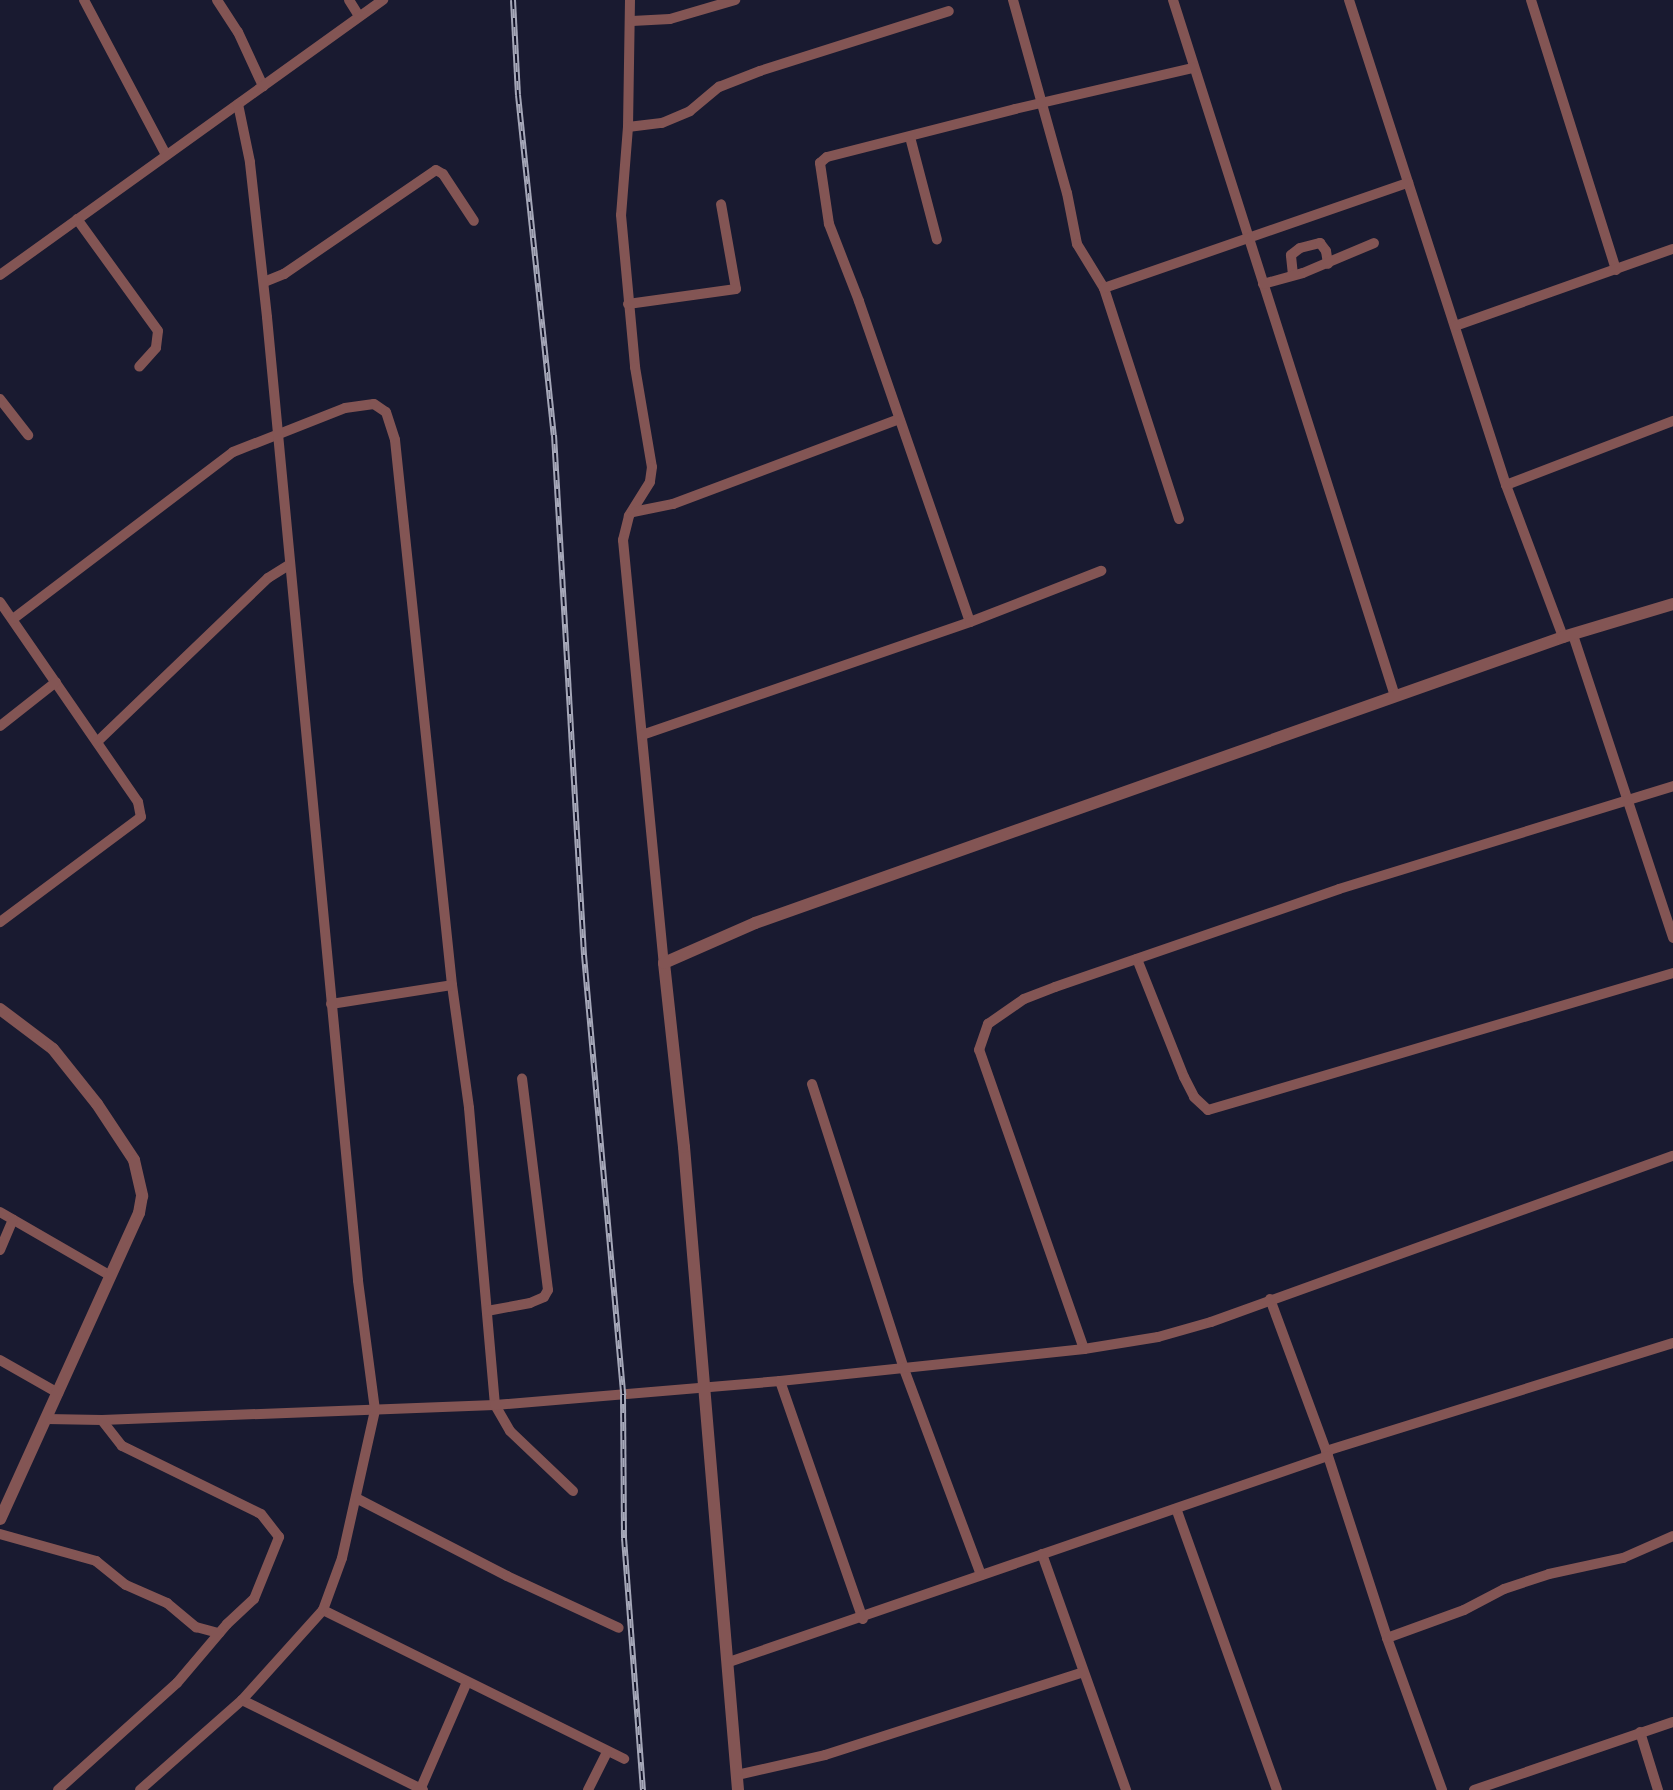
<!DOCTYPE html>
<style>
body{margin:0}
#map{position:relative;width:1673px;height:1790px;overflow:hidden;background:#191a30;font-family:"Archivo Narrow",sans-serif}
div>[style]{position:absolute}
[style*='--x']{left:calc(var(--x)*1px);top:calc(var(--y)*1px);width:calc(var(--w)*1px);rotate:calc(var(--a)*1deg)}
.minor>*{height:10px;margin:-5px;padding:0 5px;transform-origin:5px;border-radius:5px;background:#835554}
.tertiary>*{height:12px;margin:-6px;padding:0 6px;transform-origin:6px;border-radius:6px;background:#835554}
.rail>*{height:6px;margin-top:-3px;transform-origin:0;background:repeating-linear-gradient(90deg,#101126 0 9px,#a5a7b8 0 18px);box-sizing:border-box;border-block:2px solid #a5a7b8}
span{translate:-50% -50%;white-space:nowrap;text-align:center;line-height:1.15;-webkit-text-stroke:8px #101126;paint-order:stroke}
</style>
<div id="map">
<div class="minor">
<i style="--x:84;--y:0;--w:175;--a:62.1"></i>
<i style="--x:217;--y:0;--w:38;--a:57"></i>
<i style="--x:238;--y:32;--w:60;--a:65.2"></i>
<i style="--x:349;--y:0;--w:19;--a:58"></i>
<i style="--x:630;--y:0;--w:127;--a:90.9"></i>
<i style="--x:628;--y:127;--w:88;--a:94.5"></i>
<i style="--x:621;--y:215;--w:153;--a:84.7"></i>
<i style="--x:635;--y:367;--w:101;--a:80.4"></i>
<i style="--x:652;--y:467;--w:15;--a:98"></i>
<i style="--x:650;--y:482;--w:40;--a:122"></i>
<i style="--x:629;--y:516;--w:25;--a:104"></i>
<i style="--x:623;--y:540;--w:425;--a:84.5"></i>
<i style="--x:1013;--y:0;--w:200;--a:74.4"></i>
<i style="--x:1067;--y:193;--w:52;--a:78.9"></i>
<i style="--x:1077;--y:244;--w:52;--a:58.5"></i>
<i style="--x:1173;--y:0;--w:731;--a:72.31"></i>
<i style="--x:1349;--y:0;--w:510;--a:72.06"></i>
<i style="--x:1506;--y:485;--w:162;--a:69.4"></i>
<i style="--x:1531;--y:0;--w:283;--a:72.5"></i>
<i style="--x:632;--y:21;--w:38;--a:-3"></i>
<i style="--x:670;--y:19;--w:68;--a:-16.3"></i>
<i style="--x:628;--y:127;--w:34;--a:-7"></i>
<i style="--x:662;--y:123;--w:30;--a:-23"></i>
<i style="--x:690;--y:111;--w:38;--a:-40"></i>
<i style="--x:719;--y:87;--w:44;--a:-21.3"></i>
<i style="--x:760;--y:71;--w:198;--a:-17.6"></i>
<i style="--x:910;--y:137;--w:106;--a:75.3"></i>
<i style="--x:77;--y:219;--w:138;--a:54.1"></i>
<i style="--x:158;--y:331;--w:17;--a:97"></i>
<i style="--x:156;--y:348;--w:25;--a:132"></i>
<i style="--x:0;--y:275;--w:472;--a:-35.7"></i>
<i style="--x:1293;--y:275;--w:20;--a:-96"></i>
<i style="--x:1291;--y:255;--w:11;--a:-38"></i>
<i style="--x:1300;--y:248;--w:21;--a:-14"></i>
<i style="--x:1320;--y:243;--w:10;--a:53"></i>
<i style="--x:1326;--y:251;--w:13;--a:81"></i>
<i style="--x:264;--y:282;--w:22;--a:-22"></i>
<i style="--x:284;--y:274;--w:184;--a:-34.4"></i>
<i style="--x:436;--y:170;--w:8;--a:30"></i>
<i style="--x:443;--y:174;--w:56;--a:56.6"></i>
<i style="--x:1263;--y:284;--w:41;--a:-15.4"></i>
<i style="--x:1303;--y:273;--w:77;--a:-22.9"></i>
<i style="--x:628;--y:304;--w:109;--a:-7.9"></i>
<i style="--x:736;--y:289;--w:86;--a:-100"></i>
<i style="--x:1455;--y:326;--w:231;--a:-19.5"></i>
<i style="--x:0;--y:399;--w:46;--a:52.1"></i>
<i style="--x:1506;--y:485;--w:179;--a:-21"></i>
<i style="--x:633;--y:512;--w:41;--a:-11.3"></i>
<i style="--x:673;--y:504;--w:241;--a:-20.6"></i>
<i style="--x:1179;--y:519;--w:243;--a:-108"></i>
<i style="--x:1104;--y:288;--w:322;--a:-19.1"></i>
<i style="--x:0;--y:602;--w:243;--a:55.4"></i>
<i style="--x:138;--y:802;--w:15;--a:79"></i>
<i style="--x:141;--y:817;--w:176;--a:143.3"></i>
<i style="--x:13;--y:619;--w:276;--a:-37.2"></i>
<i style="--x:233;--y:452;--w:120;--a:-21.4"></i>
<i style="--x:345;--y:408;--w:29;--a:-8"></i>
<i style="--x:374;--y:404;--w:14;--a:34"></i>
<i style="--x:386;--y:412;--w:29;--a:72"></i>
<i style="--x:395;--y:440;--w:548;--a:84.03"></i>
<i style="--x:452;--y:985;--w:124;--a:82.1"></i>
<i style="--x:469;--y:1108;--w:298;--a:85"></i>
<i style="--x:495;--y:1405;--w:30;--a:60"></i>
<i style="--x:510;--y:1431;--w:87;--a:43.6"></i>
<i style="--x:970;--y:622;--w:340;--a:-109.1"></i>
<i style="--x:859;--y:301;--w:83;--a:-111.3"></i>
<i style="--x:829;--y:224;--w:62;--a:-98.4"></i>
<i style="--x:820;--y:163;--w:9;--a:-41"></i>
<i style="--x:827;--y:157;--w:194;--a:-14.3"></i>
<i style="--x:1015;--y:109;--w:183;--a:-13"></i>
<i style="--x:1573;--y:635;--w:319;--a:71.7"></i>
<i style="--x:0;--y:726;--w:71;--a:-38.2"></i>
<i style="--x:642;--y:735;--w:347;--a:-19"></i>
<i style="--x:970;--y:622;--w:141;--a:-21.3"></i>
<i style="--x:97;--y:742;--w:237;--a:-43.8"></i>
<i style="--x:268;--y:578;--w:25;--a:-32"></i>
<i style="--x:1137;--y:959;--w:127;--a:68.3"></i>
<i style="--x:1184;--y:1077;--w:22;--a:63"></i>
<i style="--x:1194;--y:1097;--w:19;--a:43"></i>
<i style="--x:1208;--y:1110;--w:485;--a:-16.4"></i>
<i style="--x:331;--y:1004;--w:122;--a:-8.9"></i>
<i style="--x:812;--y:1084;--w:299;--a:72.1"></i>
<i style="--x:904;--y:1369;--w:220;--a:69.5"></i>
<i style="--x:0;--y:1212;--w:128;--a:30"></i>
<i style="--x:0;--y:1250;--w:33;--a:-67"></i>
<i style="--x:1270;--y:1299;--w:167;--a:69.7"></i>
<i style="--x:1328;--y:1456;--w:191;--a:72"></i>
<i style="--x:1387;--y:1638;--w:162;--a:70.1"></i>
<i style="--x:487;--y:1311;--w:44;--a:-10.5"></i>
<i style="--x:530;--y:1303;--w:15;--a:-23"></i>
<i style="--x:544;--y:1297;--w:8;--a:-60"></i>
<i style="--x:548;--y:1290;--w:213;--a:-97"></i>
<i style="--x:1084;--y:1349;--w:317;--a:-109.3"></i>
<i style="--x:979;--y:1050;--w:28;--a:-71"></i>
<i style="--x:988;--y:1024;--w:44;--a:-34.8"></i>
<i style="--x:1024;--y:999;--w:33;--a:-21"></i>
<i style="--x:1055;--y:987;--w:300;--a:-19"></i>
<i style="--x:1339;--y:889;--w:350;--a:-17.1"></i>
<i style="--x:0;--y:1360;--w:67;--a:29.6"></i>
<i style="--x:780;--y:1381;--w:252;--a:70.8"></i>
<i style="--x:47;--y:1419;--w:55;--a:1"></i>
<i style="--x:102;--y:1420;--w:393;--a:-2.2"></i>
<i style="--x:495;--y:1405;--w:286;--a:-4.8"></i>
<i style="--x:780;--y:1381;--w:306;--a:-6"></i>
<i style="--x:1084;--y:1349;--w:75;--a:-9.2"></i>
<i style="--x:1158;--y:1337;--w:55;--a:-15.8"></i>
<i style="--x:1211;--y:1322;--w:491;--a:-19.8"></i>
<i style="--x:1326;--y:1451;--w:363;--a:-17.3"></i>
<i style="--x:356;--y:1498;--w:170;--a:27.3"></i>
<i style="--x:507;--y:1576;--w:123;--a:24.9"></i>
<i style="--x:1177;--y:1511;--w:296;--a:70.3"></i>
<i style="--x:0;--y:1534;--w:100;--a:15.7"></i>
<i style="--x:96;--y:1561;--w:38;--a:39"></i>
<i style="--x:126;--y:1585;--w:45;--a:23.7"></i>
<i style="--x:167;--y:1603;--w:38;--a:40"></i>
<i style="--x:196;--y:1627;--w:24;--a:15"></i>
<i style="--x:1042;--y:1554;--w:251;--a:70.4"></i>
<i style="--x:323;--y:1610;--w:336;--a:26.3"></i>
<i style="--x:1387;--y:1638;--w:82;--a:-20"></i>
<i style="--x:1464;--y:1610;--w:45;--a:-27.7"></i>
<i style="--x:1504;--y:1589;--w:47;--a:-18.4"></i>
<i style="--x:1549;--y:1574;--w:76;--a:-12.2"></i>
<i style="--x:1623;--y:1558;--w:55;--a:-23.7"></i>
<i style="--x:729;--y:1662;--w:633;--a:-18.98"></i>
<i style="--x:242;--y:1700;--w:202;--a:26.4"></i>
<i style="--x:1640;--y:1732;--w:61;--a:72.8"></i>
<i style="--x:737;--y:1775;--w:90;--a:-12.8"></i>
<i style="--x:825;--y:1755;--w:271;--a:-17.8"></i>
<i style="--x:58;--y:1790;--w:160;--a:-42"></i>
<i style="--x:177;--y:1683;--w:77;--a:-49.7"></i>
<i style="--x:227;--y:1624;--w:37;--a:-43"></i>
<i style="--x:254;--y:1599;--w:67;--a:-68"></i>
<i style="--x:279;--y:1537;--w:29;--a:-128"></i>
<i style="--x:261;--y:1514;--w:155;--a:-153.9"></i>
<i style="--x:122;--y:1446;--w:33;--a:-128"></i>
<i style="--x:140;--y:1790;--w:136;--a:-41.4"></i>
<i style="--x:242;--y:1700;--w:121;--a:-48"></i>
<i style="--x:323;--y:1610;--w:55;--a:-69.9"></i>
<i style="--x:342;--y:1558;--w:152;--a:-77.4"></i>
<i style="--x:375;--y:1410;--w:131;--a:-97.5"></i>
<i style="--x:358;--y:1280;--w:967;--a:-95.4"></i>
<i style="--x:267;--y:317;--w:156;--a:-96.3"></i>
<i style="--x:250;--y:162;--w:59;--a:-101.7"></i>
<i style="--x:420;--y:1790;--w:118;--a:-66.5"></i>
<i style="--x:588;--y:1790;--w:42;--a:-63.4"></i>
<i style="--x:1474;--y:1790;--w:210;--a:-18.9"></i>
</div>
<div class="tertiary">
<i style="--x:0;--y:1009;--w:66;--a:37"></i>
<i style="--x:53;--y:1049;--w:70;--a:51.3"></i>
<i style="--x:97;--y:1104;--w:67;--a:56.5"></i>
<i style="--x:134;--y:1160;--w:37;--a:77"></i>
<i style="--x:142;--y:1196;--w:17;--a:100"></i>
<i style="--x:139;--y:1213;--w:336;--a:114.4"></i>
<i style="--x:738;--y:1790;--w:645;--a:-94.8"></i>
<i style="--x:684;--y:1147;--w:185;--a:-96.2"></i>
<i style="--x:664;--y:963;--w:99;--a:-23.7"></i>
<i style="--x:755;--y:923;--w:857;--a:-19.49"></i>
<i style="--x:1563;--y:637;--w:115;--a:-16.7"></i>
</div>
<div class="rail">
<i style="--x:513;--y:0;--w:95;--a:87"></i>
<i style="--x:518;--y:95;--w:342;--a:84"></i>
<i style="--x:554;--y:435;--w:521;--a:86.7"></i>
<i style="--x:584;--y:955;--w:442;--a:84.9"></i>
<i style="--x:623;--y:1395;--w:143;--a:89.6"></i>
<i style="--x:624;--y:1538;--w:253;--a:85.7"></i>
</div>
</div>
